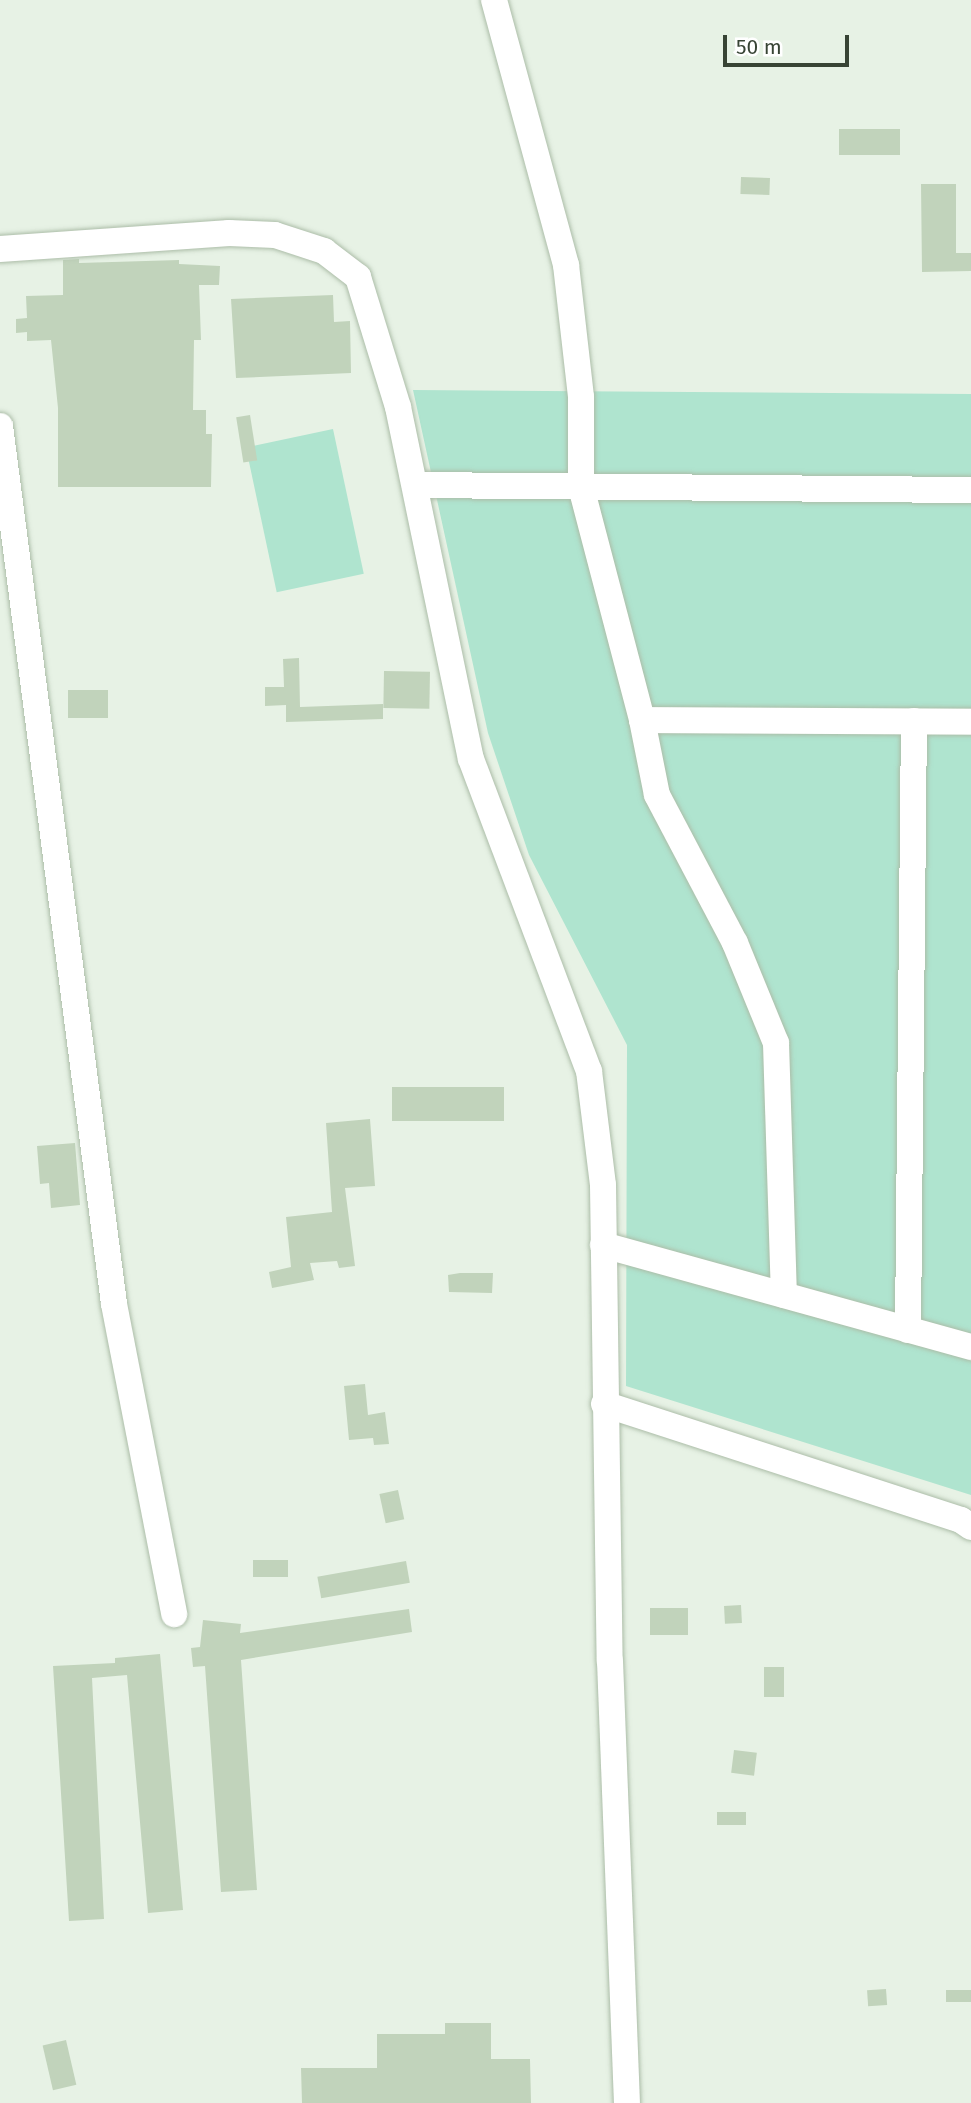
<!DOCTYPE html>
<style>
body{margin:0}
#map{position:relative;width:971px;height:2103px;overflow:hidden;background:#e7f2e5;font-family:"Fira Sans",sans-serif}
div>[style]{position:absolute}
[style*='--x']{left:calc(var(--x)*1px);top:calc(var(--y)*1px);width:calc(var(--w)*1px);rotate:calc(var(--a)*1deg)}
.green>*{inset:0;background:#afe4cf;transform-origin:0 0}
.building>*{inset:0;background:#c1d3bb;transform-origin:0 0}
.roads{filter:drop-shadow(0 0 2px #acbda8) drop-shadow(0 0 2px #acbda8)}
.minor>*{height:26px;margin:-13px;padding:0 13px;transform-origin:13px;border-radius:13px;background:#fff}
span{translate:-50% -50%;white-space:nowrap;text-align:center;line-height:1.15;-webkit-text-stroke:5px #fff;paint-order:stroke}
.scale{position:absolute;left:723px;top:35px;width:126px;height:32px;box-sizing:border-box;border:4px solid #384435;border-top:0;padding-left:9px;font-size:21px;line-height:24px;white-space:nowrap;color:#384435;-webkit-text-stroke:5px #fff;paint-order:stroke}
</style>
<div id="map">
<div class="green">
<i style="clip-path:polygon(413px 390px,971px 394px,971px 1495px,626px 1386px,627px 1045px,529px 855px,488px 733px)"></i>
<i style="left:333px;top:429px;width:148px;height:89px;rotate:78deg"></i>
</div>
<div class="building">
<i style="left:900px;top:129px;width:26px;height:61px;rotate:90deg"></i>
<i style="left:741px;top:177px;width:29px;height:17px;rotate:2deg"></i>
<i style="clip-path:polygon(921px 184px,956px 184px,956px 253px,971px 253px,971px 271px,922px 272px)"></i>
<i style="clip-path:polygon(79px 259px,79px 263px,179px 260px,179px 264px,220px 266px,219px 285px,199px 285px,201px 340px,194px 340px,193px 410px,206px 410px,206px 434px,212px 434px,211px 487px,58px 487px,58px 408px,51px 340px,27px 341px,27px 332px,16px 333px,16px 319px,27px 318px,26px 296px,63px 295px,63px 260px)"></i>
<i style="clip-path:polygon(333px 295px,334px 322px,350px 321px,351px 373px,236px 378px,231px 299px)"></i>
<i style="left:250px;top:415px;width:46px;height:14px;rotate:81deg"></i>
<i style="clip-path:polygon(299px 658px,300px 707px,383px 704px,383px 719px,286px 722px,286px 705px,265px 706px,265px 687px,284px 687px,283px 659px)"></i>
<i style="left:384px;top:671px;width:46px;height:37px;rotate:1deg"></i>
<i style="left:108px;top:690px;width:28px;height:40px;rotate:90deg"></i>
<i style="left:504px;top:1087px;width:34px;height:112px;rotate:90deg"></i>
<i style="clip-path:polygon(370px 1119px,375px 1186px,345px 1188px,355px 1266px,339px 1268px,337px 1261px,310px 1263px,314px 1280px,272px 1288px,269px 1272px,291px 1267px,286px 1217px,332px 1212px,326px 1123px)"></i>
<i style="clip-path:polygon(75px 1143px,80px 1205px,51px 1208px,49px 1183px,40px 1184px,37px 1146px)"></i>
<i style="clip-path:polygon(460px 1273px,493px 1273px,492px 1293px,449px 1292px,448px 1275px)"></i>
<i style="clip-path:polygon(365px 1384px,368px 1415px,385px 1412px,389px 1444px,374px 1445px,373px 1438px,349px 1440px,344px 1386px)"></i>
<i style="left:398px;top:1490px;width:30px;height:19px;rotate:78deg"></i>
<i style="left:253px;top:1560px;width:35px;height:17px"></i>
<i style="left:406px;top:1561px;width:22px;height:90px;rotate:80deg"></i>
<i style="left:741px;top:1605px;width:18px;height:17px;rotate:87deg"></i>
<i style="left:650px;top:1608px;width:38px;height:27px"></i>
<i style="clip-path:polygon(409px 1609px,412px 1632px,241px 1660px,257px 1890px,221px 1892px,205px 1666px,193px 1667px,191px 1648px,200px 1647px,203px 1620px,241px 1624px,240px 1633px)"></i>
<i style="clip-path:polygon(160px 1654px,183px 1910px,148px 1913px,127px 1675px,92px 1678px,104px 1919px,69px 1921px,53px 1666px,115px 1663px,115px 1658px)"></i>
<i style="left:764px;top:1667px;width:20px;height:30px"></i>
<i style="left:734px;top:1750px;width:23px;height:23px;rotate:7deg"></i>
<i style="left:717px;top:1812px;width:29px;height:13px"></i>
<i style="left:886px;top:1989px;width:16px;height:19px;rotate:86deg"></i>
<i style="left:946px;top:1990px;width:25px;height:12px"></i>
<i style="clip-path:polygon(445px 2023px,491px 2023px,491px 2059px,530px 2059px,531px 2103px,302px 2103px,301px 2068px,377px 2068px,377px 2034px,445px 2034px)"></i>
<i style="left:66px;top:2040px;width:46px;height:24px;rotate:77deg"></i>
</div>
<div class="roads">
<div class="minor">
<i style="--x:494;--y:0;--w:275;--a:74.8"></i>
<i style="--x:566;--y:265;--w:133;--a:83.5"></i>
<i style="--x:581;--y:397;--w:90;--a:90"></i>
<i style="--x:581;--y:487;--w:241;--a:75.3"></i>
<i style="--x:642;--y:720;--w:76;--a:78.7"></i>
<i style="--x:657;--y:795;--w:167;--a:62.2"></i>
<i style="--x:735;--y:943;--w:108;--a:67.7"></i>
<i style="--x:776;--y:1043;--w:252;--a:88.2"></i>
<i style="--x:0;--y:249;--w:230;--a:-4"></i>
<i style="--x:229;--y:233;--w:46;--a:2.5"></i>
<i style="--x:275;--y:235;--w:52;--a:18.1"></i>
<i style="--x:324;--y:251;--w:43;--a:37.4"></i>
<i style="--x:358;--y:277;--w:136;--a:72.9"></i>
<i style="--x:398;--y:407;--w:359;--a:78.3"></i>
<i style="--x:471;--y:759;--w:334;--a:69.3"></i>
<i style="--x:589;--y:1071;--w:115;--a:83"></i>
<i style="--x:603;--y:1185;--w:476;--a:89.2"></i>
<i style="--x:610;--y:1661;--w:442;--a:87.8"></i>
<i style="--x:0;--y:426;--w:885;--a:82.6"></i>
<i style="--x:114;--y:1304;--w:316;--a:79"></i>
<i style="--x:416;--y:485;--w:555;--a:0.52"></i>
<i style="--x:642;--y:720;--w:329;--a:0.3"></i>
<i style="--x:603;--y:1245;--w:382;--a:15.5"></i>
<i style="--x:908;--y:1330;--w:609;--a:-89.44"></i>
<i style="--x:604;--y:1404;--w:375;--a:18"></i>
<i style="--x:961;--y:1520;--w:12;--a:35"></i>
</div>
</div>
<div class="scale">50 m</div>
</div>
